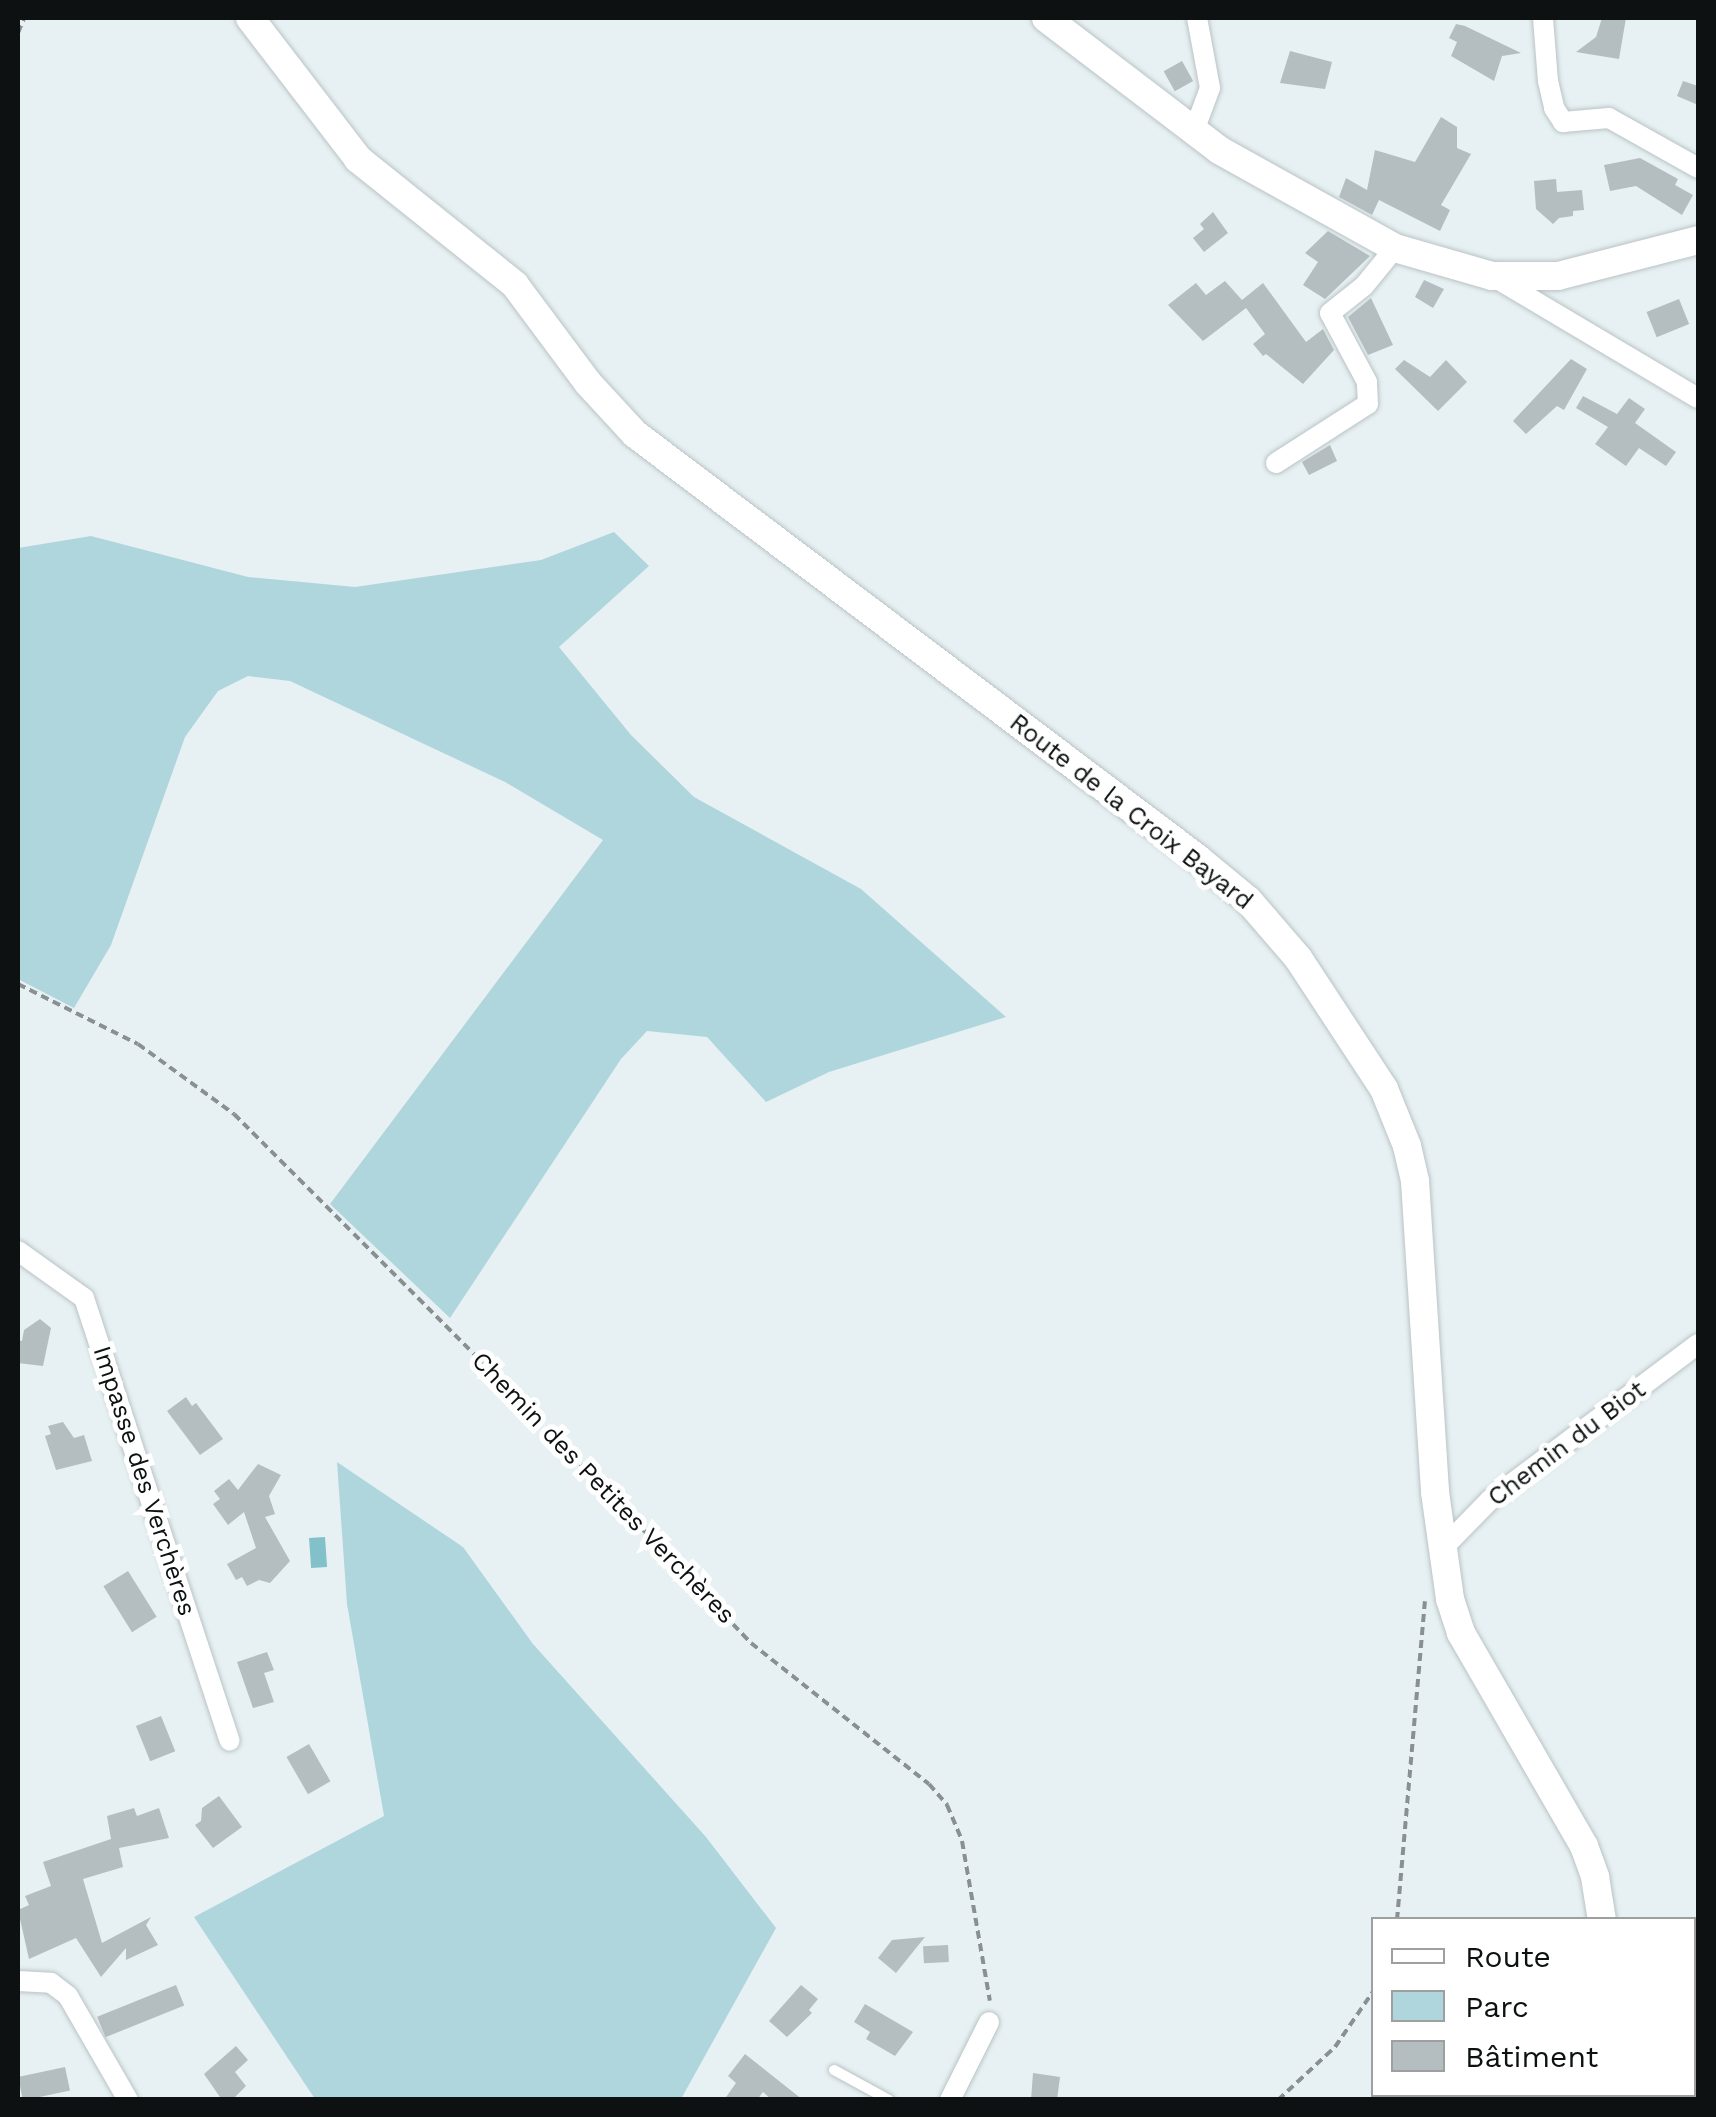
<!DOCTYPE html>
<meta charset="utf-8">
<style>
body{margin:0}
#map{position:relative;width:1716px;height:2117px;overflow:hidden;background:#e7f1f3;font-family:"Work Sans",sans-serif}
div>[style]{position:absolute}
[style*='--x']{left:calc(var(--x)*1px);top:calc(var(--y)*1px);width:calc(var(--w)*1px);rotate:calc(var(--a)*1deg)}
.green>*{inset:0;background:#afd6dd}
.water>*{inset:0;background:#82c0ca;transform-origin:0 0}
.building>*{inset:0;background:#b4bdbf;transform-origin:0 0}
.path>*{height:4px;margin-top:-2px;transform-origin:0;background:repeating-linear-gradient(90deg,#899091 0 8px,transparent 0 13px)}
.roads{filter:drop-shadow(0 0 2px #bac3c5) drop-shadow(0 0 2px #bac3c5)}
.service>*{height:10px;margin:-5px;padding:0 5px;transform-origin:5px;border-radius:5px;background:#fff}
.minor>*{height:20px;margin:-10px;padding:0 10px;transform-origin:10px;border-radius:10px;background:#fff}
.secondary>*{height:28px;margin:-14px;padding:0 14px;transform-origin:14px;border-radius:14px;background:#fff}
span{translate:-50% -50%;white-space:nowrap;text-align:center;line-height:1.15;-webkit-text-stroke:10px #fff;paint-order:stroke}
.street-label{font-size:25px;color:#0d1111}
.frame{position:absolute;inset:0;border:20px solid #0d1111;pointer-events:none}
.legend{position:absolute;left:1371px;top:1917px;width:325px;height:180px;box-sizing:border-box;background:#fff;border:2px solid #9ea0a0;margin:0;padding:12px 18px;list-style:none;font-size:30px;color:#0d1111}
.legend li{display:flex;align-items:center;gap:20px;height:50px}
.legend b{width:50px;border:2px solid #9ea0a0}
</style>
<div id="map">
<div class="green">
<i style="clip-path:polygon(614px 532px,649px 566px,559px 647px,631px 735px,694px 797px,861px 889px,1006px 1017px,829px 1072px,766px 1102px,707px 1037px,647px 1031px,621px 1059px,450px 1318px,330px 1204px,603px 840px,505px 782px,290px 681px,248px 676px,218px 691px,185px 737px,111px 945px,74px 1008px,18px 979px,18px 548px,91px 536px,248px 577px,355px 587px,541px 560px)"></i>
<i style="clip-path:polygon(337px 1462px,463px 1547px,533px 1644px,706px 1837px,776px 1928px,681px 2099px,315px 2099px,194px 1917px,384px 1816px,347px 1604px)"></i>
</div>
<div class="water">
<i style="left:325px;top:1537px;width:30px;height:16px;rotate:86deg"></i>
</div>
<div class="building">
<i style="clip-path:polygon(1602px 18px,1626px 18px,1619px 59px,1576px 52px,1596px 37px)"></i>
<i style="clip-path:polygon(1456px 24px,1465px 26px,1521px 53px,1502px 56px,1494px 81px,1451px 56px,1457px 42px,1449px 38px)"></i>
<i style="clip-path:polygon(1290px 51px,1332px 62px,1325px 89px,1280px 83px)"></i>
<i style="left:1182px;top:61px;width:23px;height:21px;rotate:61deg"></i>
<i style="clip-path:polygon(1683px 81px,1698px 86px,1698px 105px,1677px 96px)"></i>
<i style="clip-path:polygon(1441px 117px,1457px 127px,1457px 148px,1471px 154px,1441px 205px,1450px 210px,1440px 231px,1379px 200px,1372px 215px,1339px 197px,1346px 178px,1367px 190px,1375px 150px,1415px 162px)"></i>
<i style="clip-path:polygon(1640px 158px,1678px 179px,1675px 185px,1693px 195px,1682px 215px,1636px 186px,1610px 191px,1604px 165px)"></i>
<i style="clip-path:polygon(1556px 179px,1557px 192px,1582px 190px,1584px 210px,1573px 211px,1573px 216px,1559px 218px,1553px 224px,1536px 209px,1534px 181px)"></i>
<i style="clip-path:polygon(1213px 212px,1228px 233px,1204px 252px,1193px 238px,1204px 229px,1200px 224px)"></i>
<i style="clip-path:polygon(1328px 231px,1370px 256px,1325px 299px,1303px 285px,1318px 262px,1305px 253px)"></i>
<i style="clip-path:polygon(1424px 280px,1444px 289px,1433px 308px,1415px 297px)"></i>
<i style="clip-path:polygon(1225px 281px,1242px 300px,1263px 283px,1306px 342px,1323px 329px,1334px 350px,1303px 384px,1266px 354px,1263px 356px,1253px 344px,1265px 334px,1246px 308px,1203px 341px,1168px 305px,1196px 283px,1206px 295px)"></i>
<i style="clip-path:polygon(1371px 298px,1393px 345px,1368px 355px,1348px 317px)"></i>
<i style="left:1679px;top:299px;width:27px;height:35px;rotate:68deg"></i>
<i style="clip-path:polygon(1571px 359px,1587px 369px,1564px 410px,1557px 406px,1526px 434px,1513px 421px)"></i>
<i style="clip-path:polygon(1404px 360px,1430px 377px,1446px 360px,1467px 382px,1438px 411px,1395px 369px)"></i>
<i style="clip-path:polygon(1583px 396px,1617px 414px,1629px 398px,1645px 409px,1635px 423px,1676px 452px,1666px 466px,1639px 448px,1626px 466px,1595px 444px,1608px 427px,1576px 408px)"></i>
<i style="clip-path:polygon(1330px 445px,1337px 461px,1309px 475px,1302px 462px)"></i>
<i style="clip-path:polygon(40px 1319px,51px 1328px,43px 1366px,18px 1363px,18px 1340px,22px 1341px,24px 1330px)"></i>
<i style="clip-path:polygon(186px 1397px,192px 1406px,196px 1403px,223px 1439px,200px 1455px,167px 1411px)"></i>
<i style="clip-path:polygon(63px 1422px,74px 1438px,84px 1435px,92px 1461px,56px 1470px,45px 1436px,51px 1434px,48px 1426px)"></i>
<i style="clip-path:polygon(258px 1464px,281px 1475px,269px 1496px,275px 1514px,265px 1517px,290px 1561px,270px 1583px,259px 1580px,247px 1586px,242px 1577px,236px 1580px,227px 1564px,256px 1548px,244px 1512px,228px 1525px,213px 1504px,220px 1499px,214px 1491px,229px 1479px,238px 1490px)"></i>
<i style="left:128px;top:1571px;width:54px;height:29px;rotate:58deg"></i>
<i style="clip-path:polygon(267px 1652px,274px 1670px,264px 1673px,274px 1702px,253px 1708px,237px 1662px)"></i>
<i style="left:161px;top:1716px;width:38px;height:27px;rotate:68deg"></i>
<i style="left:309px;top:1744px;width:43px;height:26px;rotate:60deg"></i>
<i style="clip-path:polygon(219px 1796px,242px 1827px,213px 1848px,195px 1825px,201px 1821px,202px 1808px)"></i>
<i style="clip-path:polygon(134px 1808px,137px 1816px,159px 1808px,169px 1838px,119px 1848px,123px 1867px,83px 1879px,102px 1943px,151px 1917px,146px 1925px,158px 1945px,126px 1960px,126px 1948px,101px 1977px,76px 1938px,29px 1959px,18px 1910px,29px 1905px,25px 1896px,51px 1886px,43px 1862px,111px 1839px,107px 1816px)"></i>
<i style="clip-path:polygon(925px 1937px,896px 1973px,878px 1958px,892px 1940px)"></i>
<i style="left:948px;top:1945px;width:17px;height:25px;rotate:87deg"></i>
<i style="left:176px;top:1985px;width:22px;height:85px;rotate:68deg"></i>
<i style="clip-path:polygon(801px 1985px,818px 1999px,809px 2010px,812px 2013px,787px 2037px,769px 2021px)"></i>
<i style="clip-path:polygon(865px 2004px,913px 2032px,895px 2056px,866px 2039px,870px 2032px,854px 2022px)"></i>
<i style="clip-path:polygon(236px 2046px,248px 2060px,235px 2072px,246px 2086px,232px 2100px,222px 2100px,204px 2074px)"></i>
<i style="clip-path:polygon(745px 2054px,803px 2100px,772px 2100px,763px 2092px,757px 2100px,724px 2100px,736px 2083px,728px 2076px)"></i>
<i style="left:65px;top:2067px;width:24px;height:48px;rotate:78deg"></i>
<i style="clip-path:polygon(1033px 2073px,1060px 2077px,1057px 2100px,1031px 2100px)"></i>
</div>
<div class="path">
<i style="--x:18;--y:33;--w:16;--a:-68"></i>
<i style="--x:18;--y:984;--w:134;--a:26.6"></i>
<i style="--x:138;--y:1044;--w:119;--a:36.1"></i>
<i style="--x:234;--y:1114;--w:389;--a:45"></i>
<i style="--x:509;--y:1389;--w:351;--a:46.4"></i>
<i style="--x:751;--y:1643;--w:227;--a:38.4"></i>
<i style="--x:929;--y:1784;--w:28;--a:49"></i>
<i style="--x:947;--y:1805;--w:39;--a:67"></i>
<i style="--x:962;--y:1841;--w:162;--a:80.1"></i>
<i style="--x:1397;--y:1920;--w:320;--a:-85"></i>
<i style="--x:1278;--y:2100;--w:78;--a:-42.9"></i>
<i style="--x:1335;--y:2047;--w:69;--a:-55.6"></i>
</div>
<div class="roads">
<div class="service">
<i style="--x:834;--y:2070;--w:63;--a:28.6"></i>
</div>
<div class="minor">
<i style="--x:1543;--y:18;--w:63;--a:85.5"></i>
<i style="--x:1548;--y:81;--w:28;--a:77"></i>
<i style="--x:1554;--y:108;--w:17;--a:57"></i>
<i style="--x:1563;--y:122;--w:46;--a:-5"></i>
<i style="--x:1609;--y:118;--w:102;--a:29.3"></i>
<i style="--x:1194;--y:131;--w:46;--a:-69.6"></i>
<i style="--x:1210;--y:88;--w:71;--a:-100.5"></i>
<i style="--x:1494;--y:277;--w:237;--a:30.7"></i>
<i style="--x:1276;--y:463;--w:109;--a:-32.7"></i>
<i style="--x:1368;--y:404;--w:22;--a:-93"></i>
<i style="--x:1367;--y:382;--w:78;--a:-118.2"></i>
<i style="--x:1330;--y:313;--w:43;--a:-38.5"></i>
<i style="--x:1364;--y:286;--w:49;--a:-50.8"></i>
<i style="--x:18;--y:1251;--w:81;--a:35.5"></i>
<i style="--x:84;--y:1298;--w:466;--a:71.8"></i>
<i style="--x:1441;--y:1550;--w:70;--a:-45.6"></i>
<i style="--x:1490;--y:1500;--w:260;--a:-36.9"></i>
<i style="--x:18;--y:1981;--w:33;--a:3"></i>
<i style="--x:51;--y:1983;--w:21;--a:37"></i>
<i style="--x:68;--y:1996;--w:120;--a:60"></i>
<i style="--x:950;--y:2100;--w:87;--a:-63.4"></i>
</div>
<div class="secondary">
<i style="--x:250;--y:18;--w:178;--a:52.5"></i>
<i style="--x:358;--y:159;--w:201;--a:38.7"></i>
<i style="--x:515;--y:285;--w:122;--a:53.3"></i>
<i style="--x:588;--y:383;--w:69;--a:47.3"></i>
<i style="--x:635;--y:434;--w:704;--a:37.03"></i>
<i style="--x:1197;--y:858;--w:66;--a:39.5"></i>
<i style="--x:1248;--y:900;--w:77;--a:49.2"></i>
<i style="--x:1298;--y:958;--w:157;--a:56.7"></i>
<i style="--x:1384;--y:1089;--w:61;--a:68"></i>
<i style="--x:1407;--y:1146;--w:36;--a:77"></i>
<i style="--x:1415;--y:1181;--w:312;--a:86.3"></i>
<i style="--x:1435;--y:1492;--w:108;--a:82"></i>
<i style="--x:1450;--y:1599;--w:36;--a:72"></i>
<i style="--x:1461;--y:1633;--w:246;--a:60"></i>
<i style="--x:1584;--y:1846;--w:33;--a:70"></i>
<i style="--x:1595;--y:1877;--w:44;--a:80.8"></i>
<i style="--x:1046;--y:18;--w:218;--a:37.3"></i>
<i style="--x:1219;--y:150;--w:201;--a:29.1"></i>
<i style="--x:1395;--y:248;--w:101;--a:16.1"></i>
<i style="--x:1492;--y:276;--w:66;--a:0"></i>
<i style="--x:1558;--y:276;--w:145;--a:-14.4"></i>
<i style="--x:1583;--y:2100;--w:6;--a:-72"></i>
</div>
</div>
<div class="street-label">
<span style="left:1131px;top:812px;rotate:38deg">Route de la Croix Bayard</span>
<span style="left:1567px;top:1444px;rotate:-37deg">Chemin du Biot</span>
<span style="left:144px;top:1481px;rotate:72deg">Impasse des Verchères</span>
<span style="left:603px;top:1488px;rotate:46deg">Chemin des Petites Verchères</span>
</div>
<div class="frame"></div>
<ul class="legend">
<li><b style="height:12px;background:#fff"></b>Route</li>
<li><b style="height:28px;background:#afd6dd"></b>Parc</li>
<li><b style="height:28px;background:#b4bdbf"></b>Bâtiment</li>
</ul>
</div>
